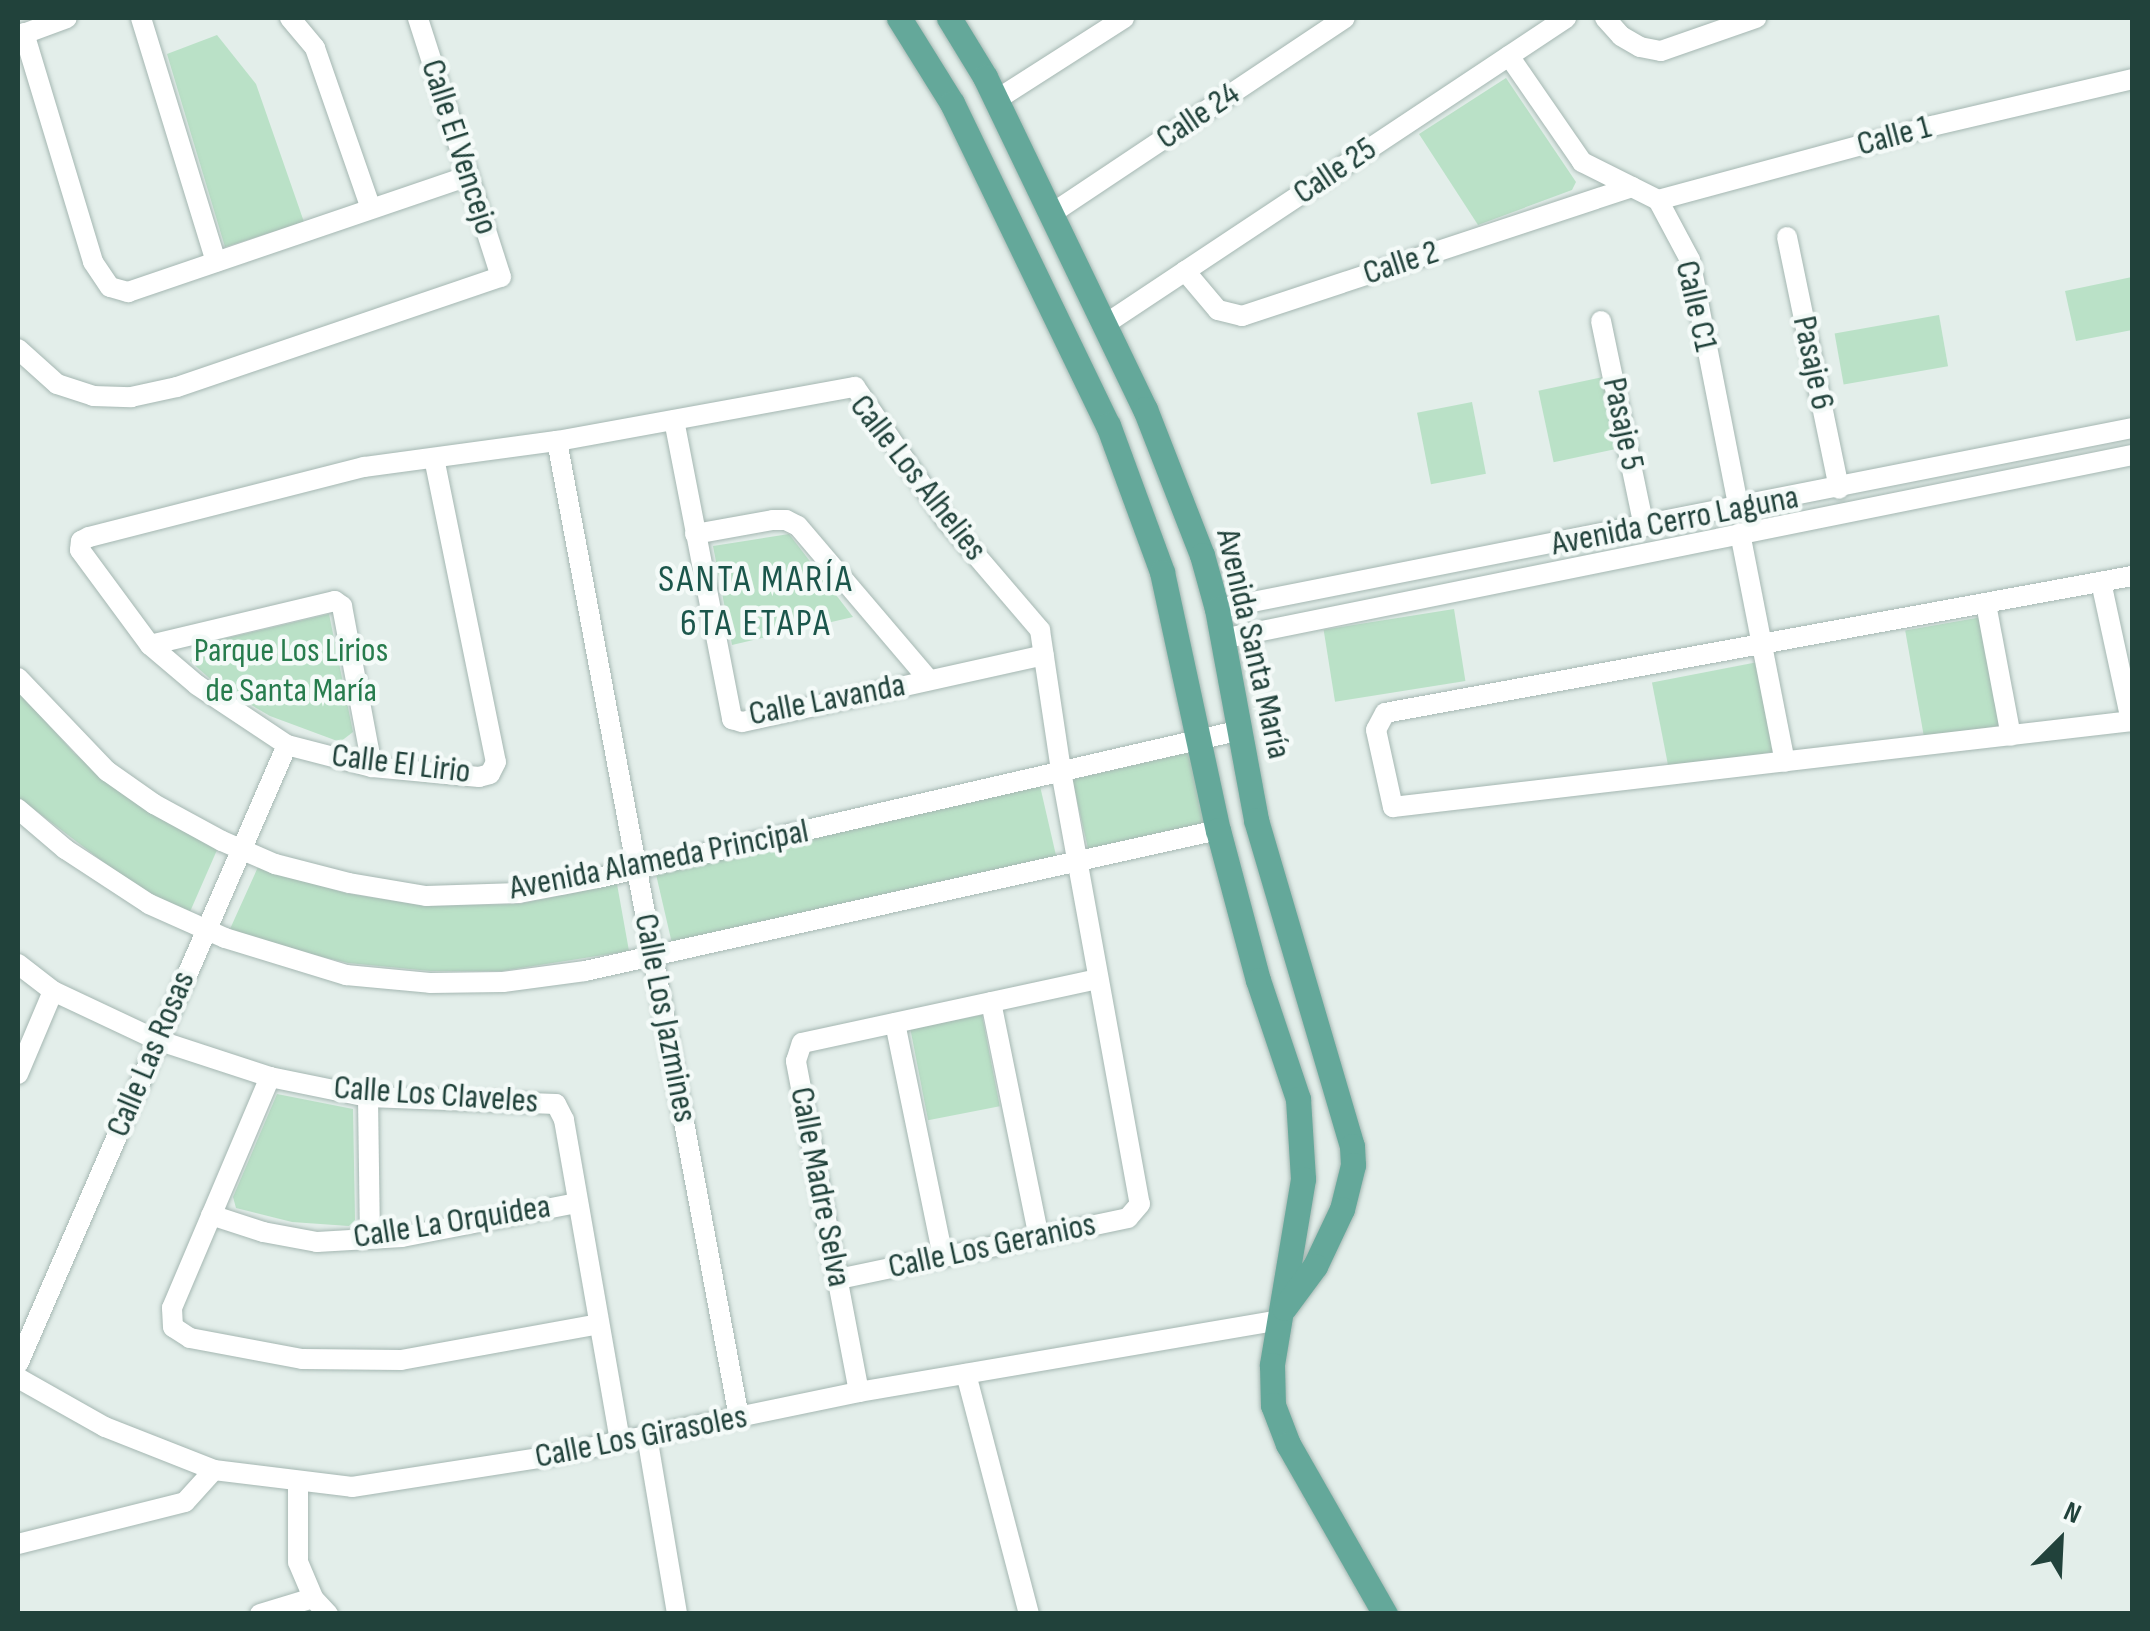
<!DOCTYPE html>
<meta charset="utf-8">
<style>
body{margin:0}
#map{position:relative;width:2150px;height:1631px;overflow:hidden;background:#e3eeea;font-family:"Sofia Sans Condensed",sans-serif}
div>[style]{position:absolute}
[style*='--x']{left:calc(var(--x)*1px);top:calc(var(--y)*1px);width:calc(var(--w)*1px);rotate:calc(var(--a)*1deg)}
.green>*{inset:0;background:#bae1c7;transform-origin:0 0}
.roads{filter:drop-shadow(0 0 2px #a5b7b2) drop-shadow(0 0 2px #a5b7b2)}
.minor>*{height:20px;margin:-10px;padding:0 10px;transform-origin:10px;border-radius:10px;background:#fff}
.major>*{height:25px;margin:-12.5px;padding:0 12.5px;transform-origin:12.5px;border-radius:12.5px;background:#64a89a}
span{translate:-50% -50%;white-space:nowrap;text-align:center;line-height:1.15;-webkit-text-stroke:9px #f4faf8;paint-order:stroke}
.street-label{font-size:35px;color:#21423b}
.park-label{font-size:35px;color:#277c4d}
.neighbourhood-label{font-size:38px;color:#1b564b;letter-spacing:2.5px}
.frame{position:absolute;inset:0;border:20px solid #21423b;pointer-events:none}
.north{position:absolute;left:2010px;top:1491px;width:100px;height:100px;-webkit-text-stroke:8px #f4faf8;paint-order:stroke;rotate:24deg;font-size:28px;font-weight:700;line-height:40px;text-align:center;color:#21423b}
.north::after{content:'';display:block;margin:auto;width:35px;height:45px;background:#21423b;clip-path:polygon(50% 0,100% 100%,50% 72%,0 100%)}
</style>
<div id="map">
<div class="green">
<i style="clip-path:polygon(217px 35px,256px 84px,304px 222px,225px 247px,167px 54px)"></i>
<i style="clip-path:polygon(1506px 78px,1576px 182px,1572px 190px,1478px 225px,1419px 134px)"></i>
<i style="clip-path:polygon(2132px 277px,2132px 330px,2076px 341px,2065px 291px)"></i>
<i style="left:1939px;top:315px;width:52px;height:106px;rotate:80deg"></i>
<i style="left:1603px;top:377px;width:73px;height:66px;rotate:78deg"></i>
<i style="left:1472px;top:402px;width:73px;height:56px;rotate:79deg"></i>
<i style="clip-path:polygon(789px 534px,853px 617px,732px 645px,713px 546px)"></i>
<i style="left:1454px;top:609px;width:73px;height:132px;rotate:81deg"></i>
<i style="clip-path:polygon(329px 614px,353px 732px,340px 742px,270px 716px,217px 685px,190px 661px,198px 645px)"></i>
<i style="left:1982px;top:617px;width:110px;height:78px;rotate:80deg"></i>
<i style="left:1758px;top:662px;width:91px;height:108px;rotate:79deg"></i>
<i style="clip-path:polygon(18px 691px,74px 753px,122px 794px,217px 850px,189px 914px,144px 893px,18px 797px)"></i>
<i style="left:1191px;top:752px;width:73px;height:122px;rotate:77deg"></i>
<i style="left:1040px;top:786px;width:73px;height:394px;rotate:77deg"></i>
<i style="clip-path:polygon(258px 867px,345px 893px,425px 906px,519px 904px,617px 884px,629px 951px,502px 971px,430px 971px,348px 963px,272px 945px,230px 929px)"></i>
<i style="left:982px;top:1015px;width:93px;height:73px;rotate:79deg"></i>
<i style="clip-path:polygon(277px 1094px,353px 1109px,355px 1220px,349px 1226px,292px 1222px,236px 1208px,233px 1197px)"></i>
</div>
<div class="roads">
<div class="minor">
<i style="--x:141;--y:18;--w:255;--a:72.9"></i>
<i style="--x:290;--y:18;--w:39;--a:50"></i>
<i style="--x:315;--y:48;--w:170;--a:70.8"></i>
<i style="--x:1605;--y:18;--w:24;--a:48"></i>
<i style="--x:1621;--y:36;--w:22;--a:30"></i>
<i style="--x:1640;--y:47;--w:21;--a:11"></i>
<i style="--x:1661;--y:51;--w:101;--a:-19.2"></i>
<i style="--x:24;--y:33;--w:239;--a:73.2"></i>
<i style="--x:93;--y:262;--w:30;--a:56"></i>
<i style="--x:110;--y:287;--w:19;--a:16"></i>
<i style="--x:128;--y:292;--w:359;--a:-18.8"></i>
<i style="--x:18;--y:36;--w:52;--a:-20.2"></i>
<i style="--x:1509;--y:56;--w:129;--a:55.4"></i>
<i style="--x:1582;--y:162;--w:85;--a:26.6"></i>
<i style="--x:1658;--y:200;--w:68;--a:61.9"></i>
<i style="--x:1690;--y:260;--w:254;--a:78.9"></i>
<i style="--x:996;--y:100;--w:152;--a:-32.6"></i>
<i style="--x:1658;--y:200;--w:284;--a:-15.1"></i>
<i style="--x:1932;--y:126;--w:205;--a:-13.2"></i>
<i style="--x:1051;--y:214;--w:353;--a:-33.7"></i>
<i style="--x:1787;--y:237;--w:257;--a:78.3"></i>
<i style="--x:1185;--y:271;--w:51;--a:49.8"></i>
<i style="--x:1218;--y:310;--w:25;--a:14"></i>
<i style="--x:1242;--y:316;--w:411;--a:-18.3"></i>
<i style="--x:1601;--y:321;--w:210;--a:78.2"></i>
<i style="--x:1104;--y:325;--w:555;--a:-33.6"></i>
<i style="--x:18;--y:349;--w:52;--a:41.9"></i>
<i style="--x:57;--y:384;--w:38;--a:18"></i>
<i style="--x:93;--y:396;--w:38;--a:2"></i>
<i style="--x:131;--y:397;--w:47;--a:-12.3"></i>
<i style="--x:177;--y:387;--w:342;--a:-18.8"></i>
<i style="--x:501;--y:277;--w:272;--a:-107.8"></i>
<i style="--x:674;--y:420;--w:305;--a:79"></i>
<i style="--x:732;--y:719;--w:10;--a:17"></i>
<i style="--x:742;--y:722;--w:309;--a:-12.5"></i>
<i style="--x:557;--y:441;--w:993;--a:79.44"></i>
<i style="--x:434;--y:458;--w:310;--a:78.5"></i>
<i style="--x:496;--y:762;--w:13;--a:117"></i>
<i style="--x:490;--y:774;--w:11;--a:165"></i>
<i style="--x:479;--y:777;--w:107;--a:-174.7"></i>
<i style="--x:372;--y:767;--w:88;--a:-165.5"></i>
<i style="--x:287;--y:745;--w:108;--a:-146.3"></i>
<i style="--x:197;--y:685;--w:62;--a:-139.6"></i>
<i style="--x:150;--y:645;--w:118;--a:-126.4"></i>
<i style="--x:80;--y:550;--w:9;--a:-84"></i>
<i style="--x:81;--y:541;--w:9;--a:-27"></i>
<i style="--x:89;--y:537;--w:284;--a:-14.3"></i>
<i style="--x:364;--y:467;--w:195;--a:-7.7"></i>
<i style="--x:557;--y:441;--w:303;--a:-10.3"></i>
<i style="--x:855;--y:387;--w:161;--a:55.6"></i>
<i style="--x:946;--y:520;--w:145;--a:49.5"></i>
<i style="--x:1040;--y:630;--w:143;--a:81.5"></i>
<i style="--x:1061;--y:771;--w:440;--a:79.7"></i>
<i style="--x:1140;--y:1204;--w:18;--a:131"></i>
<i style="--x:1128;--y:1218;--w:296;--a:168.1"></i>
<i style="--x:1740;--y:533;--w:233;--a:78.9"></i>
<i style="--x:695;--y:534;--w:79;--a:-10.2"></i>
<i style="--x:773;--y:520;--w:13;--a:0"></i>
<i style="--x:786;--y:520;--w:13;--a:27"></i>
<i style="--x:798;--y:526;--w:202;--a:49.6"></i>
<i style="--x:2132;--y:576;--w:759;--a:169.61"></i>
<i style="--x:1385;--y:713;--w:19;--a:118"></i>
<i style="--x:1376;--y:730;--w:79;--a:77.6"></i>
<i style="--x:1393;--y:807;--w:744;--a:-6.64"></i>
<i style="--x:2101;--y:582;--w:142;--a:77.8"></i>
<i style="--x:1986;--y:604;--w:134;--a:79.3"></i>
<i style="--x:1217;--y:609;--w:933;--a:-11.19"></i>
<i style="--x:1222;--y:639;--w:928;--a:-11.43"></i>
<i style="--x:150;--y:645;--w:190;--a:-13.4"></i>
<i style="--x:335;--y:601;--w:9;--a:36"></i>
<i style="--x:342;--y:606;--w:164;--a:79.4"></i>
<i style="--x:18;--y:678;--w:129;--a:46.3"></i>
<i style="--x:107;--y:771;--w:57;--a:35.1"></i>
<i style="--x:154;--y:804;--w:77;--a:28.6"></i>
<i style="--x:222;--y:841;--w:58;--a:23.5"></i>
<i style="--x:275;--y:864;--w:76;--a:14.4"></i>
<i style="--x:349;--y:883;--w:78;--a:9.6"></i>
<i style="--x:426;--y:896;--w:93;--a:-1.8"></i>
<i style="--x:519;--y:893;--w:80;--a:-10.8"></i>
<i style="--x:598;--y:878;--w:656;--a:-12.96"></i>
<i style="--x:18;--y:809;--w:62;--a:40.4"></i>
<i style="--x:65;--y:849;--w:100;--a:33.2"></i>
<i style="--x:149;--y:904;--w:83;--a:24.1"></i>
<i style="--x:225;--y:938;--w:127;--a:17"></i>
<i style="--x:346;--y:975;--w:84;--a:5.4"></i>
<i style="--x:430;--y:983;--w:73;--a:-0.8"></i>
<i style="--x:503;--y:982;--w:83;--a:-7.6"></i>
<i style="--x:585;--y:971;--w:649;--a:-12.56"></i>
<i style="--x:18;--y:964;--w:44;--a:37.6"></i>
<i style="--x:53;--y:991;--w:115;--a:25.2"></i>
<i style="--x:157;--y:1040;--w:119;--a:18.1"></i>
<i style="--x:270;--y:1077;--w:100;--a:11.5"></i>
<i style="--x:368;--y:1097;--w:188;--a:2.1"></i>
<i style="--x:556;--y:1104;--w:18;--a:63"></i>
<i style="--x:564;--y:1120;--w:326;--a:80.1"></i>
<i style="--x:991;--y:1002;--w:240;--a:78.5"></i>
<i style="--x:895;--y:1023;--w:239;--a:78.4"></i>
<i style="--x:18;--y:1074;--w:90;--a:-67.1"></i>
<i style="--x:270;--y:1077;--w:251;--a:113"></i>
<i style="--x:172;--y:1308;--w:19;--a:87"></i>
<i style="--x:173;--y:1327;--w:20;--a:33"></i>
<i style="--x:190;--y:1338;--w:114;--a:10.6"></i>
<i style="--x:302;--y:1359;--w:99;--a:0.6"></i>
<i style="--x:401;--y:1360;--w:201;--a:-10.3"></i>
<i style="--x:368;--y:1097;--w:141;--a:89.2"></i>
<i style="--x:211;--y:1215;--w:55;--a:18.1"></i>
<i style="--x:263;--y:1232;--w:55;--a:10.5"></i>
<i style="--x:317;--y:1242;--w:85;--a:-3.4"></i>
<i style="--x:402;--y:1237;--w:178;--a:-11"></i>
<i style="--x:18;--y:1364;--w:675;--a:-66.51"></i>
<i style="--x:966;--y:1374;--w:248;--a:75.3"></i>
<i style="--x:18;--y:1378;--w:100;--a:29.4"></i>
<i style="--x:105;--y:1427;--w:117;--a:21.5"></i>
<i style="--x:214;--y:1470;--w:139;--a:7"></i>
<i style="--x:352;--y:1487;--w:195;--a:-8.8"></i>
<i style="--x:545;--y:1457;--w:321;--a:-11.7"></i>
<i style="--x:859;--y:1392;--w:427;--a:-9.7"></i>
<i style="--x:859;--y:1392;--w:337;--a:-100.8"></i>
<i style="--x:796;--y:1061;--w:19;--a:-72"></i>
<i style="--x:802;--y:1043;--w:302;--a:-12.2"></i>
<i style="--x:647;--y:1436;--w:181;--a:80.4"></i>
<i style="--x:298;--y:1481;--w:81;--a:90"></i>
<i style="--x:298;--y:1562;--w:39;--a:67"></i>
<i style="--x:313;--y:1598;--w:22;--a:47"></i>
<i style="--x:18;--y:1544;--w:172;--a:-14.1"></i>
<i style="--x:185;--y:1502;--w:43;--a:-47.8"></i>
<i style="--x:260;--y:1614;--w:55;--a:-16.8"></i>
</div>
<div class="major">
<i style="--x:899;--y:18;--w:100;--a:58.1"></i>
<i style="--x:952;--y:103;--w:358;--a:64.2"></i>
<i style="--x:1108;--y:425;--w:157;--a:69.8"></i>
<i style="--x:1162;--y:572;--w:264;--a:77.8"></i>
<i style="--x:1218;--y:830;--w:155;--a:75.1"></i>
<i style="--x:1258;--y:980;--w:126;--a:71.4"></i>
<i style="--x:1298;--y:1099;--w:80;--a:86.4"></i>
<i style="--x:1303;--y:1179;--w:189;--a:99.5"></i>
<i style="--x:1272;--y:1365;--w:40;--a:88.6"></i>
<i style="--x:1273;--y:1405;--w:42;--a:69"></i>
<i style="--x:1288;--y:1444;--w:196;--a:60.3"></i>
<i style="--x:949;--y:18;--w:69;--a:58.6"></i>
<i style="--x:985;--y:77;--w:369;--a:64.3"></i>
<i style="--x:1145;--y:409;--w:157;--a:68.7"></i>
<i style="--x:1202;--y:555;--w:56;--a:74.5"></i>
<i style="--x:1217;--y:609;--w:215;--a:79.5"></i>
<i style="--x:1256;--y:820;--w:340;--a:73.6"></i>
<i style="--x:1352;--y:1146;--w:19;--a:87"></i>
<i style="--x:1353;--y:1165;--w:45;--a:104"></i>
<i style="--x:1342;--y:1209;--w:63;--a:115.3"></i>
<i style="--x:1315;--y:1266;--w:52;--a:126.4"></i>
</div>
</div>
<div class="street-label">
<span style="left:1198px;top:116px;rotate:-34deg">Calle 24</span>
<span style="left:1894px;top:136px;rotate:-15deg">Calle 1</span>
<span style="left:459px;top:147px;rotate:72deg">Calle El Vencejo</span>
<span style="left:1335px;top:171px;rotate:-34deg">Calle 25</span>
<span style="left:1401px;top:263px;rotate:-18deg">Calle 2</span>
<span style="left:1696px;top:306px;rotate:77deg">Calle C1</span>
<span style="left:1813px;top:363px;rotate:78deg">Pasaje 6</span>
<span style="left:1623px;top:424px;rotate:78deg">Pasaje 5</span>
<span style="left:918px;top:478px;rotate:52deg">Calle Los Alhelies</span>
<span style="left:1675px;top:521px;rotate:-11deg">Avenida Cerro Laguna</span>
<span style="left:1253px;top:644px;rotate:77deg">Avenida Santa María</span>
<span style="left:827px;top:700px;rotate:-11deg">Calle Lavanda</span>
<span style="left:401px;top:764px;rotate:7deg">Calle El Lirio</span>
<span style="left:659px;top:860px;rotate:-11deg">Avenida Alameda Principal</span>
<span style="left:665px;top:1018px;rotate:79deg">Calle Los Jazmines</span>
<span style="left:151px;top:1054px;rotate:-67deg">Calle Las Rosas</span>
<span style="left:436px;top:1095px;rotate:4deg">Calle Los Claveles</span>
<span style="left:820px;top:1187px;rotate:79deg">Calle Madre Selva</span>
<span style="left:452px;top:1222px;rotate:-9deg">Calle La Orquidea</span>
<span style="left:992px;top:1246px;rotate:-12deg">Calle Los Geranios</span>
<span style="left:641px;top:1437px;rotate:-11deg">Calle Los Girasoles</span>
</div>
<div class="park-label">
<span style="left:291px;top:671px">Parque Los Lirios<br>de Santa María</span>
</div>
<div class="neighbourhood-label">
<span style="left:756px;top:602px">SANTA MARÍA<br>6TA ETAPA</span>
</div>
<div class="frame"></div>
<div class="north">N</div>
</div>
